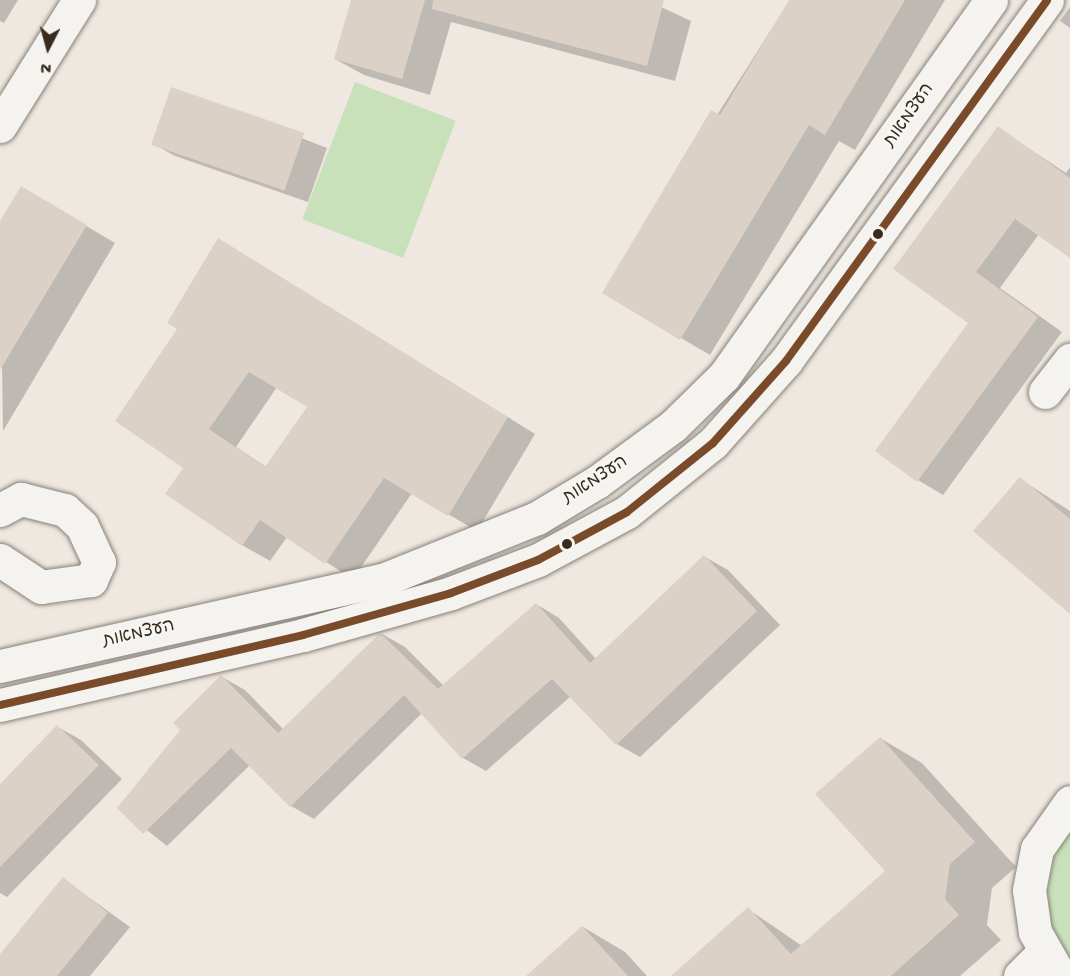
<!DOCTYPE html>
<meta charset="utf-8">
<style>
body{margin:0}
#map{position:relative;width:1070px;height:976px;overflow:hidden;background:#efe8e0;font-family:"Gochi Hand","Playpen Sans Hebrew",sans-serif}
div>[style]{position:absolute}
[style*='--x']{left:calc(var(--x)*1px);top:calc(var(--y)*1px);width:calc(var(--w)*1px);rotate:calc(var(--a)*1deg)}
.green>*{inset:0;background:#c9e1ba;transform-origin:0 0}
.shadow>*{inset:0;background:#0003}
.building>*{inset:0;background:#dcd1c6;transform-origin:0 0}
.roads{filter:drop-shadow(0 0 2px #87817a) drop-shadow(0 0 2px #87817a)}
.street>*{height:33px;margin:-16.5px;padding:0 16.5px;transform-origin:16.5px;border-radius:16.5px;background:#f4f3f0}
.secondary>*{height:33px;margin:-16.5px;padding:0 16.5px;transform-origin:16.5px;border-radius:16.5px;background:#f4f3f0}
.bus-1>*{height:8px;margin:-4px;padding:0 4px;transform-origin:4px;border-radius:4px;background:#7a4b2a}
.dots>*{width:16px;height:16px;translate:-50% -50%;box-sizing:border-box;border:3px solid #f6f6f2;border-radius:50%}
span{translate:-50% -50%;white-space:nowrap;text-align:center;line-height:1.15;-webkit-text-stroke:4.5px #f6f6f2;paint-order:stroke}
.street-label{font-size:18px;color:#3b2a1e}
.north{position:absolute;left:18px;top:18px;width:60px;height:60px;-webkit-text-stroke:4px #f6f6f2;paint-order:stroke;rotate:186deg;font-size:16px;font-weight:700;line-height:24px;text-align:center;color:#3b2a1e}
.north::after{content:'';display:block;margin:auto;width:21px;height:27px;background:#3b2a1e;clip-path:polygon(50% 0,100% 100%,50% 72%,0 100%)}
</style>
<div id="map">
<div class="green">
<i style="left:355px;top:82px;width:108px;height:147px;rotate:21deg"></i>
<i style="clip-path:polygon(1070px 809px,1070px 976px,1040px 927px,1043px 848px)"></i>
</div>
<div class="shadow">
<i style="clip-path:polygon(0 0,18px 0,4px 23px,0 21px)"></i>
<i style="clip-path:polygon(376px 0,646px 0,691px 21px,675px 81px,451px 22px,430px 95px,364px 75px,335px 59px)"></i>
<i style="clip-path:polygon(790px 0,945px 0,855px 150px,839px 141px,710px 355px,604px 293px)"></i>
<i style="clip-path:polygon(1070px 7px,1070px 28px,1060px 21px)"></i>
<i style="clip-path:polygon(172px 88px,327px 148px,308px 202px,175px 156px,152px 143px)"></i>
<i style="clip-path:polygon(998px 128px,1066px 173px,1070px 167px,1070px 257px,1039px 234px,1000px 288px,1062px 332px,943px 495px,918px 480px,970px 323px,896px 269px)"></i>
<i style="clip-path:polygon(22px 188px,115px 243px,3px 431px,0 224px)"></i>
<i style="clip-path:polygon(evenodd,246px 256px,535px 434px,477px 531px,412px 493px,353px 579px,287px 537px,270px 561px,242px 545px,185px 467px,246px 256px,277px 387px,309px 406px,266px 467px,236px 447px,277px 387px)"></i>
<i style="clip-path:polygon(1020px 479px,1070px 511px,1070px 613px)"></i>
<i style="clip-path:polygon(705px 557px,728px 570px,780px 625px,640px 757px,617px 744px,571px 696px,486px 771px,463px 758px,422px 713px,314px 819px,291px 806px,250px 765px,167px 846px,119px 808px,222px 677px,245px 690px,284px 730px,382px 634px,405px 647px,444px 686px,536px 604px,559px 618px,596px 659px)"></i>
<i style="clip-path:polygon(58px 727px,81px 740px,122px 779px,7px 897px,0 893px,0 786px)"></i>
<i style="clip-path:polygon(880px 738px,922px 763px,1016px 867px,992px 888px,987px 925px,1001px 940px,960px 976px,673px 976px,748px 909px,802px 946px,887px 871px)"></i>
<i style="clip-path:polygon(63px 879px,130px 927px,90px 976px,0 976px,0 957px)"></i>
<i style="clip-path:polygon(583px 927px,625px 952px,647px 976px,528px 976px)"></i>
</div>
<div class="building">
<i style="clip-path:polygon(351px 0,425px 0,402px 79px,334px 59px)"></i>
<i style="clip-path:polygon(433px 0,664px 0,647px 66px,432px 9px)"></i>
<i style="clip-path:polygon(789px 0,905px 0,825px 135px,809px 125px,680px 340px,602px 293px,711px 110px,720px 115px)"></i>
<i style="left:171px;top:87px;width:141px;height:61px;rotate:19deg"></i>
<i style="clip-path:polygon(998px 126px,1070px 178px,1070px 258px,1015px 219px,976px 272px,1038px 317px,917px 482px,875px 451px,968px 323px,893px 269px)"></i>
<i style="clip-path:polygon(21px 186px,87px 225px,0 370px,0 221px)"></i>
<i style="clip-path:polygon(evenodd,218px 238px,508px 417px,448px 516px,384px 478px,325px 564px,260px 520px,242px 546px,165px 494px,183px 468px,115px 421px,177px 329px,167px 323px,218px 238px,249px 372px,307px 407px,265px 467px,209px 429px,249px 372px)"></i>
<i style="clip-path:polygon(1020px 477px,1070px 519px,1070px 614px,973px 531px)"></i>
<i style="clip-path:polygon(704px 555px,757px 611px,616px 745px,552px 679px,462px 759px,404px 695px,290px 807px,231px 748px,143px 834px,117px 808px,180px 730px,173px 723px,221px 675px,278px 733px,380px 633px,438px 689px,536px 603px,590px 663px)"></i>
<i style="clip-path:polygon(57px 725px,99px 765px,0 867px,0 784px)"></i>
<i style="clip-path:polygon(880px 737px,975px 842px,950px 864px,945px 899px,959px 915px,891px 976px,671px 976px,748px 907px,791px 954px,885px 871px,815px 794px)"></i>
<i style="clip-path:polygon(63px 877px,108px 913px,57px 976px,0 976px,0 954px)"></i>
<i style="clip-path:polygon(582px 926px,628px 976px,526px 976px)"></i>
</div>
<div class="roads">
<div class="street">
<i style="--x:0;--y:126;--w:149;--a:-57.9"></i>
<i style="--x:1045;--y:392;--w:41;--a:-52"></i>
<i style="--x:0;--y:510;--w:24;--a:-28"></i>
<i style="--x:21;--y:499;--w:45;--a:14"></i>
<i style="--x:65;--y:510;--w:23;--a:43"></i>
<i style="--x:82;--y:526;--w:40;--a:65"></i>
<i style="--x:99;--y:562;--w:20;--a:114"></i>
<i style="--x:91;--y:580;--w:50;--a:172"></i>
<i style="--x:41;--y:587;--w:49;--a:-146.6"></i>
<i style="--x:1020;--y:976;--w:35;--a:-45"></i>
</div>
<div class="secondary">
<i style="--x:0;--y:666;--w:395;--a:-12.7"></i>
<i style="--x:385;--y:579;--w:164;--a:-21.9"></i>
<i style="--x:537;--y:518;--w:70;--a:-31"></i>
<i style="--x:597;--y:482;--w:94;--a:-36.4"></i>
<i style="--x:673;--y:426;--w:71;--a:-44.4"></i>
<i style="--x:724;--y:376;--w:461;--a:-54.6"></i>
<i style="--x:0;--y:705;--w:311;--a:-13"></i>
<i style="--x:303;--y:635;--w:154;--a:-15.8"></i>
<i style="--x:451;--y:593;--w:93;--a:-20.8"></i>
<i style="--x:538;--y:560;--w:101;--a:-28.3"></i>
<i style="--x:627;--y:512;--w:110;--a:-38.7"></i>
<i style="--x:713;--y:443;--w:110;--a:-48.3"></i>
<i style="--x:786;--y:361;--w:445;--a:-54.1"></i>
<i style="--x:1060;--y:976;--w:51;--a:-119.6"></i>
<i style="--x:1035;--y:932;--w:42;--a:-98.1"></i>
<i style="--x:1029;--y:890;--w:42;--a:-79"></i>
<i style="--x:1037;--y:849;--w:57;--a:-54.9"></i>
</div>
</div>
<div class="bus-1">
<i style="--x:0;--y:705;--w:311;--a:-13"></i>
<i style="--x:303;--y:635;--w:154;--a:-15.8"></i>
<i style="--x:451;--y:593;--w:93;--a:-20.8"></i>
<i style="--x:538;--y:560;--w:101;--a:-28.3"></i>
<i style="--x:627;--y:512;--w:110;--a:-38.7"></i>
<i style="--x:713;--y:443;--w:110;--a:-48.3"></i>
<i style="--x:786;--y:361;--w:445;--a:-54.1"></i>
</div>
<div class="dots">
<i style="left:878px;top:234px;background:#3b2a1e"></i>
<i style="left:567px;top:544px;background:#3b2a1e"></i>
</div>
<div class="street-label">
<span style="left:910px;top:116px;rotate:-55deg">העצמאות</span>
<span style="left:596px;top:481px;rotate:-33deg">העצמאות</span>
<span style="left:139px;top:635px;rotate:-13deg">העצמאות</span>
</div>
<div class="north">N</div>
</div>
